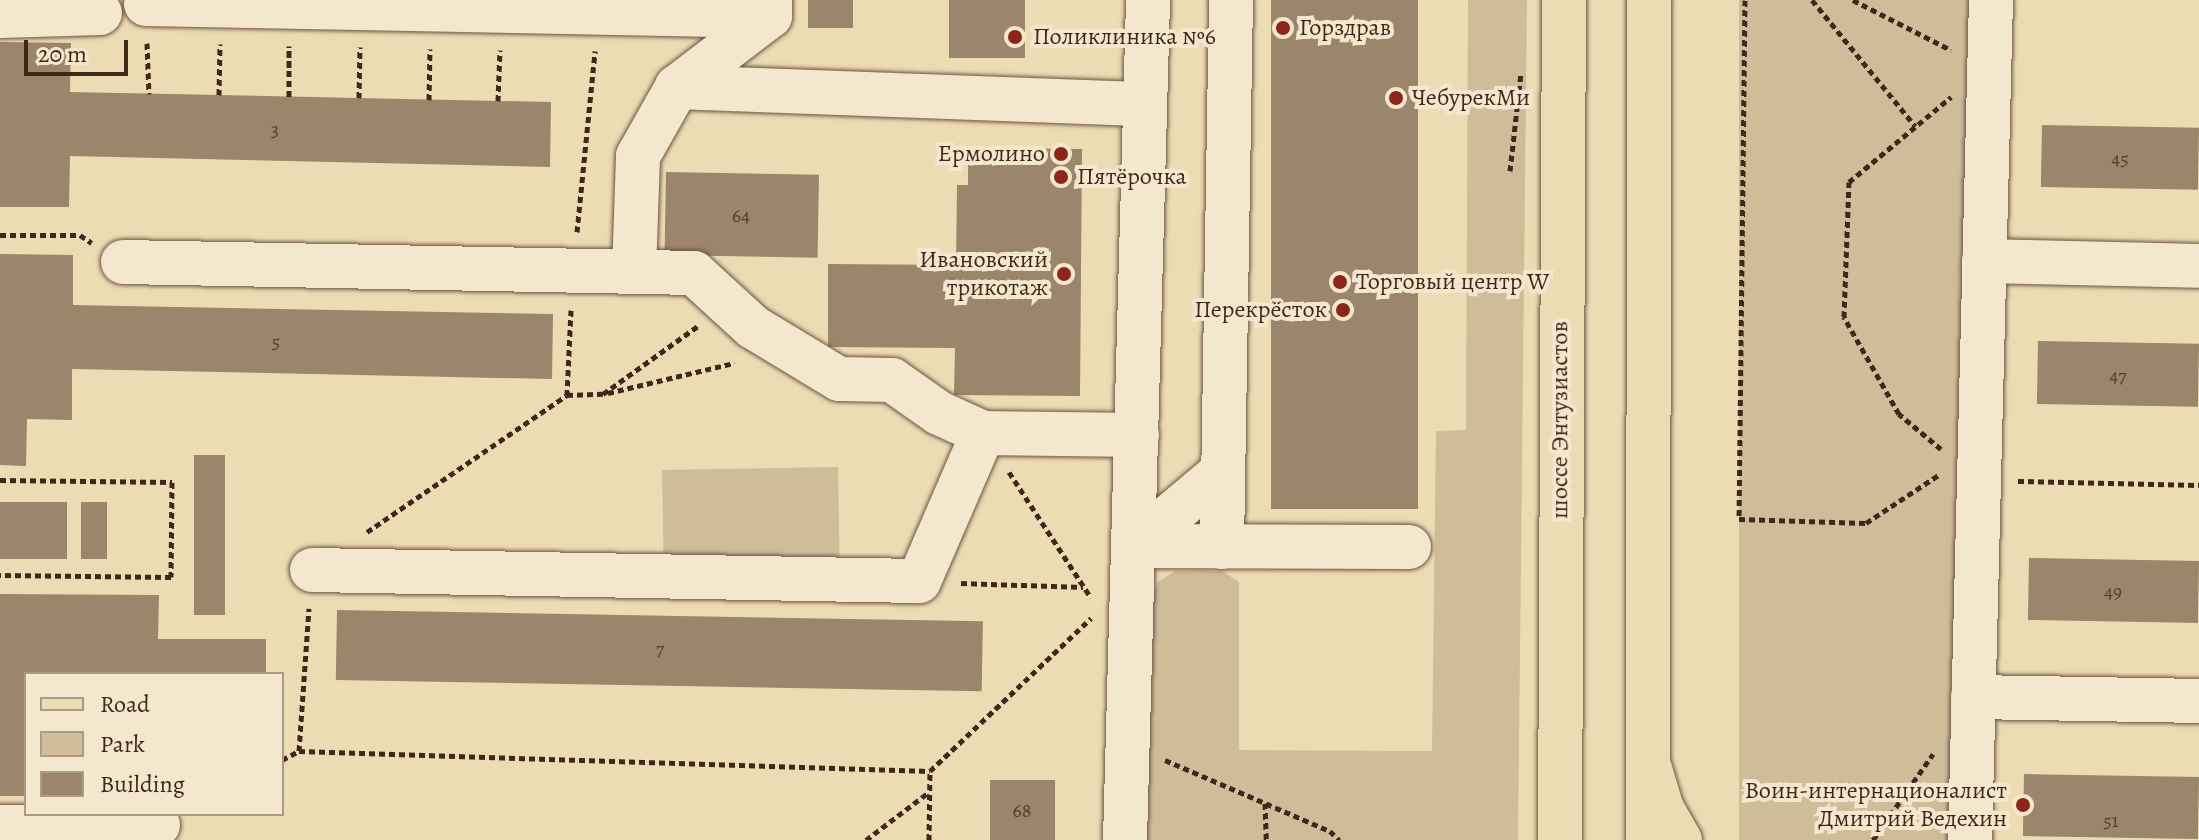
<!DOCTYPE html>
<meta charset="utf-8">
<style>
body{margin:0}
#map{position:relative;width:2199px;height:840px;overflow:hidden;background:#ecdcb4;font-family:Alegreya,serif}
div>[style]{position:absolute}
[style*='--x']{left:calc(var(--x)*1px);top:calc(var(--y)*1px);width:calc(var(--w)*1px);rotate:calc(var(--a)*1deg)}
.green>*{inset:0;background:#cfbd9a;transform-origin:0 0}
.building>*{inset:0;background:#9b856b;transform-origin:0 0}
.path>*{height:5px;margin-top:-2.5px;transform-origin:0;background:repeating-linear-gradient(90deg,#43261b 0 6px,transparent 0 10px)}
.roads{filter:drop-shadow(0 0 2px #6d5441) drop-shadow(0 0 2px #6d5441)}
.minor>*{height:44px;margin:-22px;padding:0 22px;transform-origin:22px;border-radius:22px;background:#f3e8ce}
.major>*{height:44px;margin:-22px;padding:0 22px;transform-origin:22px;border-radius:22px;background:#ecdcb4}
.highway>*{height:44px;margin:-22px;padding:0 22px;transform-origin:22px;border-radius:22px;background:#ecdcb4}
.dots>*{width:22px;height:22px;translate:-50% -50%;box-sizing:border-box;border:4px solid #f3e8ce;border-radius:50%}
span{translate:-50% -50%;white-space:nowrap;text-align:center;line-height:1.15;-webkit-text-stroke:8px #f3e8ce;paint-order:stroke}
.number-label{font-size:20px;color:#593e2f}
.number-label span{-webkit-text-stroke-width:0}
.poi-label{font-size:24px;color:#43261b}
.left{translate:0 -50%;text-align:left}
.right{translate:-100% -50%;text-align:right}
.street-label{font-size:24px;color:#43261b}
.legend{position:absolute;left:24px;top:672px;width:260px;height:144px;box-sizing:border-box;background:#f3e8ce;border:2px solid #ad9a86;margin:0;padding:10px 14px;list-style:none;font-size:24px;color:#43261b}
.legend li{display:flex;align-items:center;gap:16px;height:40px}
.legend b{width:40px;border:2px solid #ad9a86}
.scale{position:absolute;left:24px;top:40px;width:104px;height:36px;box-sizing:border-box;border:4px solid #43261b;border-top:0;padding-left:10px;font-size:24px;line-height:28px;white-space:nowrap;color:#43261b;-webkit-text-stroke:6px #f3e8ce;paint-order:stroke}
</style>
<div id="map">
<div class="green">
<i style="clip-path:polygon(1468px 0,1527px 0,1518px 840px,1147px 840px,1150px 602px,1158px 582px,1175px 571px,1222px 571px,1239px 582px,1239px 750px,1432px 751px,1436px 431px,1466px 430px)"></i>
<i style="left:1739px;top:0;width:235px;height:840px"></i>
<i style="left:838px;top:467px;width:101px;height:176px;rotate:89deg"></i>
</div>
<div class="building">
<i style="left:808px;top:0;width:45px;height:28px"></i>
<i style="left:949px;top:0;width:76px;height:58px"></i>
<i style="left:1271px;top:0;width:147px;height:509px"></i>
<i style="clip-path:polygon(0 42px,71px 43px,70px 92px,551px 102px,550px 167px,70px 156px,69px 207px,0 207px)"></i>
<i style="left:2042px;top:125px;width:157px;height:62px;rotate:1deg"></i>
<i style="clip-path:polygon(968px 148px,1082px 149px,1080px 396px,954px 395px,955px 348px,828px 347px,828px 264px,956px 265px,957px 185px,968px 185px)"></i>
<i style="left:666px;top:172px;width:153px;height:83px;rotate:1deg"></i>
<i style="clip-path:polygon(0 254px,73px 255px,73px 305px,553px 314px,552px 379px,72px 369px,72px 420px,27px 419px,26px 466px,0 465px)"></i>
<i style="left:2038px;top:341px;width:161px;height:63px;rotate:1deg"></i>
<i style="left:194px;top:455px;width:31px;height:160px"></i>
<i style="left:0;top:502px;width:67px;height:57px"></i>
<i style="left:81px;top:502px;width:26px;height:57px"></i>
<i style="left:2029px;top:558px;width:170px;height:62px;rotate:1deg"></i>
<i style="clip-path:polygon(0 594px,159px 595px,158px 639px,266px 639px,266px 674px,26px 674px,26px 796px,0 796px)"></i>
<i style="left:337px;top:610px;width:646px;height:70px;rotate:1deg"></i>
<i style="left:2024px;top:774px;width:175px;height:62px;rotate:1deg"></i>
<i style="left:990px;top:780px;width:65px;height:60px"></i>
</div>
<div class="path">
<i style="--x:1745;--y:0;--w:519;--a:90.66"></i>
<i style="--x:1739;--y:519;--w:127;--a:1.8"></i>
<i style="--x:1866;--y:523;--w:89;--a:-33.5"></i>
<i style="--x:1812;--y:0;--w:163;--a:50.7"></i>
<i style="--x:1853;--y:0;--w:110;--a:27"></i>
<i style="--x:147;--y:43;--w:51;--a:87.8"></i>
<i style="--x:219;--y:95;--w:51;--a:-88.9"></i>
<i style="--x:289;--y:97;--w:51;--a:-90"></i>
<i style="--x:359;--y:98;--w:51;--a:-88.9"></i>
<i style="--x:429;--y:100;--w:51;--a:-88.9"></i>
<i style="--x:498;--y:101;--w:51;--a:-87.8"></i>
<i style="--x:1510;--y:171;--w:99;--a:-83.6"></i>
<i style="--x:577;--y:232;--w:182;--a:-84.3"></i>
<i style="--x:0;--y:235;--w:80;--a:0"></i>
<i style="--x:80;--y:235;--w:14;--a:34"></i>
<i style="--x:571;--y:310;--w:85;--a:92.7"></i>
<i style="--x:567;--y:395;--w:36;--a:-2"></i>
<i style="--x:603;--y:394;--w:117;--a:-35.6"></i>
<i style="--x:608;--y:393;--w:130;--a:-13.4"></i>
<i style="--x:1941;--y:449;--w:55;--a:-140.2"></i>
<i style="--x:1899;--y:414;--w:112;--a:-119.6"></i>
<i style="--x:1844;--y:317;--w:135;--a:-87.9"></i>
<i style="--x:1849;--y:182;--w:133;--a:-39.8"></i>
<i style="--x:1009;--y:472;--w:150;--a:56.9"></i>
<i style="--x:0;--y:480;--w:172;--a:0.7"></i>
<i style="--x:172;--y:482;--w:95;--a:90.6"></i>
<i style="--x:171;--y:577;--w:171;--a:-179.3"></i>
<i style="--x:2018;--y:481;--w:181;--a:1.3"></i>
<i style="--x:367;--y:532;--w:242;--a:-34.4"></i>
<i style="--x:961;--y:583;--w:122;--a:1.9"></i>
<i style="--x:299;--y:751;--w:143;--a:-86"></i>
<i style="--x:282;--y:760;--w:19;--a:-28"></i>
<i style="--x:299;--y:751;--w:631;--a:1.82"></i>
<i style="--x:1165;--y:760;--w:180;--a:23.3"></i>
<i style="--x:1330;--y:831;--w:13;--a:45"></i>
<i style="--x:1265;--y:803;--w:37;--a:88"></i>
<i style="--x:866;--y:840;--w:79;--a:-37.3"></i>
<i style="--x:929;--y:840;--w:69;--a:-89.2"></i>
<i style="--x:930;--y:771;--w:222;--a:-43.5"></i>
<i style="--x:1873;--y:840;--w:105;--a:-55.1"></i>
</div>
<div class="roads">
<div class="minor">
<i style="--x:146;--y:4;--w:624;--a:1.1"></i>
<i style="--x:770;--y:16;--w:16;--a:-90"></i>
<i style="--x:0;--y:16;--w:100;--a:-1.7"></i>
<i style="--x:677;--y:87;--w:468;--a:2.1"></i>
<i style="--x:1984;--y:261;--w:215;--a:1.3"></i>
<i style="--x:123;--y:262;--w:571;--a:1.1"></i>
<i style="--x:694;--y:273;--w:80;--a:42.5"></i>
<i style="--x:753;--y:327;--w:100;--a:31.2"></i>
<i style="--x:839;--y:379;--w:53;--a:1.1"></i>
<i style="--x:892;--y:380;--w:57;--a:35.1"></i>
<i style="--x:939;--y:413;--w:48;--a:24.4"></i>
<i style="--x:983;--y:433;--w:154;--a:0.7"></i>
<i style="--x:634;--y:272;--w:116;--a:-88"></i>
<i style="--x:638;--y:156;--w:79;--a:-60.5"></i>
<i style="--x:677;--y:87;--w:117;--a:-37.4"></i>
<i style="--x:1134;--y:546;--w:275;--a:0.2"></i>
<i style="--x:1134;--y:546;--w:116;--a:-40.1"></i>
<i style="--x:1222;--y:547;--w:547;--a:-89.06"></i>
<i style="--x:312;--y:570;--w:607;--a:1.04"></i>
<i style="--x:919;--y:581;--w:161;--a:-66.6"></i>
<i style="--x:1973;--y:697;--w:226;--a:1"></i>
<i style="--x:0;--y:827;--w:158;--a:-0.7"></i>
<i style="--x:1125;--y:840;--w:840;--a:-88.43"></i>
<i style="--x:1970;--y:840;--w:840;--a:-88.57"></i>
</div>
<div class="major">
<i style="--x:1650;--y:769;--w:42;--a:73.3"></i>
<i style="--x:1662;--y:809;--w:36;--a:60"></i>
</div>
<div class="highway">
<i style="--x:1560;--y:840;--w:840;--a:-89.73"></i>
<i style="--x:1648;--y:840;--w:840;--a:-89.93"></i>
</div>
</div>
<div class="dots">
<i style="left:1283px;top:28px;background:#8f2418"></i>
<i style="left:1015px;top:37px;background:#8f2418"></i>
<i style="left:1396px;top:98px;background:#8f2418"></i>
<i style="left:1061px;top:154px;background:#8f2418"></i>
<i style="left:1061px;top:177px;background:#8f2418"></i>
<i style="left:1064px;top:274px;background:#8f2418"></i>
<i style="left:1340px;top:282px;background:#8f2418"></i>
<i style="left:1343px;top:310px;background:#8f2418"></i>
<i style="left:2023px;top:805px;background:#8f2418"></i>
</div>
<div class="number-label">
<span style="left:275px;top:129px">3</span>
<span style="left:2120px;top:158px">45</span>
<span style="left:741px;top:215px">64</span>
<span style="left:276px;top:341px">5</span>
<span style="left:2118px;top:375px">47</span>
<span style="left:2113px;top:591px">49</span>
<span style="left:660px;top:648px">7</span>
<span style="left:1022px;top:810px">68</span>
<span style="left:2111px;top:820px">51</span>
</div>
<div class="poi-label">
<span class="left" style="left:1299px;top:28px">Горздрав</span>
<span class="left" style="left:1033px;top:37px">Поликлиника №6</span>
<span class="left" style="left:1412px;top:98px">ЧебурекМи</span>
<span class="right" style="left:1045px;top:154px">Ермолино</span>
<span class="left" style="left:1077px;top:177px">Пятёрочка</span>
<span class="right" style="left:1048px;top:274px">Ивановский<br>трикотаж</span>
<span class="left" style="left:1356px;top:282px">Торговый центр W</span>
<span class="right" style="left:1327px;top:310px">Перекрёсток</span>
<span class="right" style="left:2007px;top:805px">Воин-интернационалист<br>Дмитрий Ведехин</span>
</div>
<div class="street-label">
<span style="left:1560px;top:420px;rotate:-90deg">шоссе Энтузиастов</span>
</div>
<ul class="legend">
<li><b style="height:10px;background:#ecdcb4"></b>Road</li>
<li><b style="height:22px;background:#cfbd9a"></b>Park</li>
<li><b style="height:22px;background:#9b856b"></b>Building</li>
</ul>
<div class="scale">20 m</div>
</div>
